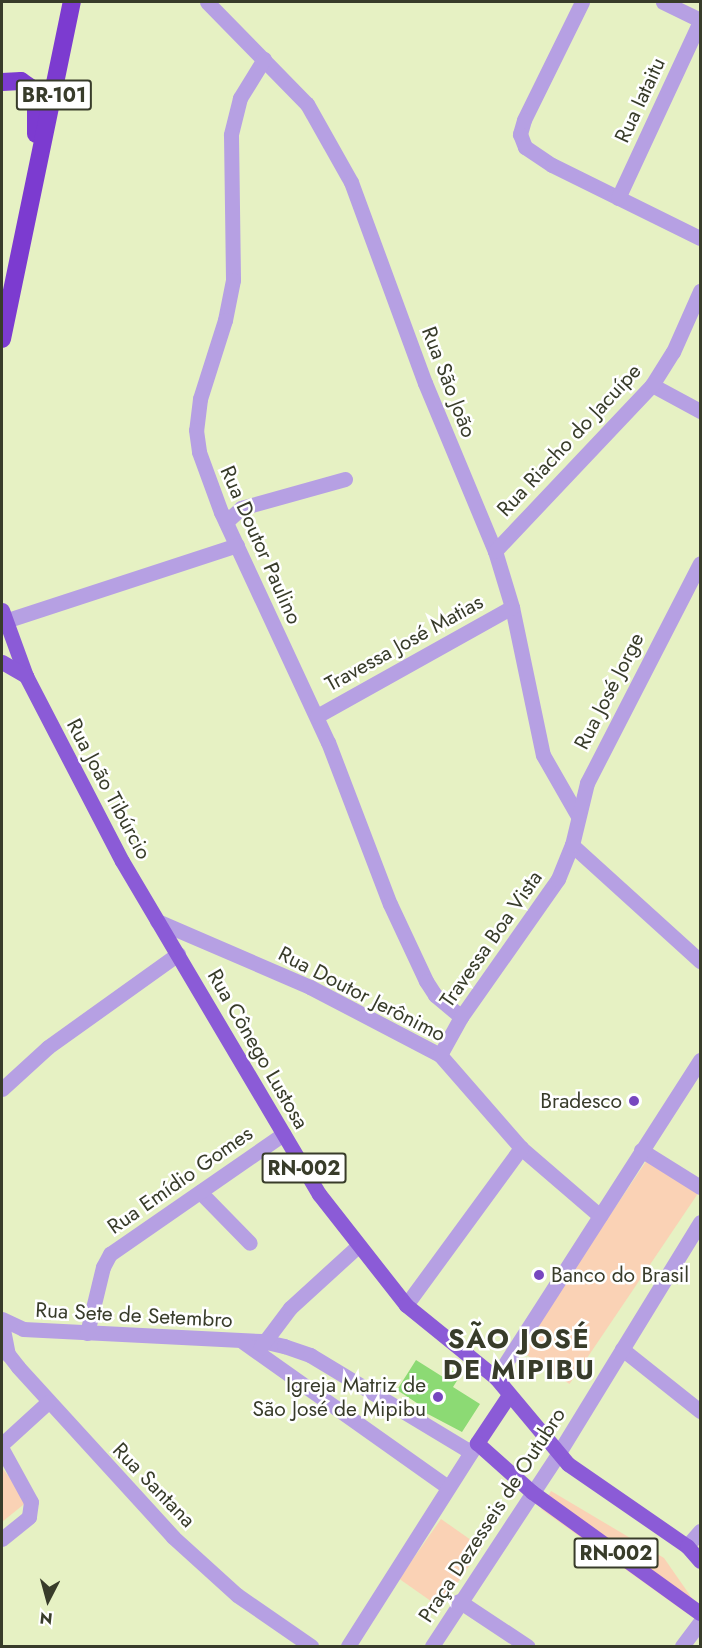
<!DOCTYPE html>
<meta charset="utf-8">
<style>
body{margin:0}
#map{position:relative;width:702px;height:1648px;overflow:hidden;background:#e6f1c3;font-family:Jost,sans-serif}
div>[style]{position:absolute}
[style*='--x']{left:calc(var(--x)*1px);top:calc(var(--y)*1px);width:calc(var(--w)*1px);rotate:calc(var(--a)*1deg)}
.green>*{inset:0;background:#fad2b5;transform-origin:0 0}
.building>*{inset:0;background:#8cda74}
.minor>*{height:15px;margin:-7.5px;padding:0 7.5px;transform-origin:7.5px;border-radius:7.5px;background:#b6a0e3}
.major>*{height:15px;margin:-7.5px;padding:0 7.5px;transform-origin:7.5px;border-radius:7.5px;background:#8b5bd7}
.highway>*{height:18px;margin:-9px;padding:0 9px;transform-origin:9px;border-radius:9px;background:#7c3bd0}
.dots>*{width:16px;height:16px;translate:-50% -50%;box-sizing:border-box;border:3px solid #fff;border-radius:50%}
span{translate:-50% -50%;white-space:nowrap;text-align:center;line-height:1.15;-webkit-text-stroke:5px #fff;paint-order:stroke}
.shield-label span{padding:2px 4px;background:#fff;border:2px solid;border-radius:4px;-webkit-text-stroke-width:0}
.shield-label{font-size:20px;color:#383c2a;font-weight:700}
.street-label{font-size:21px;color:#383c2a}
.poi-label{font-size:21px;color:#383c2a}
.right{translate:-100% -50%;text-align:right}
.left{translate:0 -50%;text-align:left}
.district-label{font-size:27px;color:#383c2a;font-weight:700;letter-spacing:1.5px}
.frame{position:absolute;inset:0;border:3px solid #383c2a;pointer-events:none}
.north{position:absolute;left:18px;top:1570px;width:60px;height:60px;-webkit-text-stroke:4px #fff;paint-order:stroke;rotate:186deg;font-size:16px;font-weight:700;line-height:24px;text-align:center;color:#383c2a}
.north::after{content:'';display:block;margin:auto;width:21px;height:27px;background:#383c2a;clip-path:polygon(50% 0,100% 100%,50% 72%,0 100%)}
</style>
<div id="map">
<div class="green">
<i style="left:647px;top:1160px;width:61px;height:229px;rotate:34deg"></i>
<i style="clip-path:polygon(2px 1468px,28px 1501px,2px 1522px)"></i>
<i style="clip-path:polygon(551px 1491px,664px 1558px,696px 1604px,688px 1614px,541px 1509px)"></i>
<i style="left:441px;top:1519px;width:50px;height:73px;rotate:35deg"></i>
</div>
<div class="building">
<i style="clip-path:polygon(416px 1360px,443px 1377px,448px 1368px,460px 1376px,453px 1387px,480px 1404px,462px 1432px,424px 1412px,426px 1409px,397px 1390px)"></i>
</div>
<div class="minor">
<i style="--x:207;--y:2;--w:143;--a:45.6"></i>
<i style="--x:307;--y:104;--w:90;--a:60.6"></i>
<i style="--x:351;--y:182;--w:214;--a:69.8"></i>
<i style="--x:425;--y:383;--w:182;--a:67.4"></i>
<i style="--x:495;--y:551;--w:59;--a:73.1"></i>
<i style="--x:512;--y:607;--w:151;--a:78.2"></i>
<i style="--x:543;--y:755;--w:70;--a:60.2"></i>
<i style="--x:582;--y:2;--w:131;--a:116.2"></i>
<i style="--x:524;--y:120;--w:15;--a:106"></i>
<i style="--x:520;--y:134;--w:14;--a:69"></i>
<i style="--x:525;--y:147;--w:32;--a:34"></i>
<i style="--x:552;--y:165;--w:165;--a:26.3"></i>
<i style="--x:663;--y:2;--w:41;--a:25.9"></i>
<i style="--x:264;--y:59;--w:46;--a:121.6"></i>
<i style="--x:240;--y:98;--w:38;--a:104"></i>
<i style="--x:231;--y:135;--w:145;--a:89.2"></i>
<i style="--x:233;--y:280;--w:41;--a:101.3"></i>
<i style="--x:225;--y:320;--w:83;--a:107.6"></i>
<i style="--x:200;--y:399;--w:31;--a:97"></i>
<i style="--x:196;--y:430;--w:22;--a:82"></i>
<i style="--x:199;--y:452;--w:64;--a:69.9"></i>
<i style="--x:221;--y:512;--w:254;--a:65.1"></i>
<i style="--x:328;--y:742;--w:173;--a:69.1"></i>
<i style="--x:390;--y:904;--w:85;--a:64.9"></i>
<i style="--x:426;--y:981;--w:17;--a:57"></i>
<i style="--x:435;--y:995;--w:34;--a:40"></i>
<i style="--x:618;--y:198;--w:195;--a:-65.1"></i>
<i style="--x:652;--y:385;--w:55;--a:28.4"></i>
<i style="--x:226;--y:522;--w:21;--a:-43"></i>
<i style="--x:241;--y:508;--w:108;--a:-15.6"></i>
<i style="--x:495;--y:551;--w:228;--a:-46.6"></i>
<i style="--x:652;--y:385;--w:39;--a:-58"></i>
<i style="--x:673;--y:352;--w:67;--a:-66.1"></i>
<i style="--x:5;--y:621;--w:244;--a:-18.1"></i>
<i style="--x:317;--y:716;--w:223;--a:-29.2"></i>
<i style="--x:572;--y:845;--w:173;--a:42.2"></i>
<i style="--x:157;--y:921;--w:167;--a:23.3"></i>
<i style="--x:310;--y:987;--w:147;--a:27.6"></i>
<i style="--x:440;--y:1055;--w:123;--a:48.9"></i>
<i style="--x:521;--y:1148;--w:104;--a:40.7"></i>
<i style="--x:440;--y:1055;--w:43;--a:-61.1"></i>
<i style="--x:461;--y:1017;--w:169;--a:-54.9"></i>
<i style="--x:558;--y:879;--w:37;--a:-68"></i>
<i style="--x:572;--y:845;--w:64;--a:-76.4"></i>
<i style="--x:587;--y:783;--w:247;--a:-62.8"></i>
<i style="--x:2;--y:1089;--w:62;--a:-42.4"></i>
<i style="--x:48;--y:1047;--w:160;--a:-35.6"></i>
<i style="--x:641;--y:1150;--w:70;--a:32.1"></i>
<i style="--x:200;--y:1192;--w:71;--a:45.6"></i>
<i style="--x:406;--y:1305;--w:195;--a:-53.8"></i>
<i style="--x:2;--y:1319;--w:23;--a:25"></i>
<i style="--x:23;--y:1329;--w:239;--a:2.9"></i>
<i style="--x:262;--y:1341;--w:23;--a:13"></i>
<i style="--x:284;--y:1346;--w:28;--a:19"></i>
<i style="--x:310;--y:1355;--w:188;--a:31.1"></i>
<i style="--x:2;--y:1324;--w:31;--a:79"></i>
<i style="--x:8;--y:1354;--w:16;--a:52"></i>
<i style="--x:18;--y:1367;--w:230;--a:47.6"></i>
<i style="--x:173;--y:1537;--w:86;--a:42.2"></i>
<i style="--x:237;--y:1595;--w:90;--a:34.6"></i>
<i style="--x:87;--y:1333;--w:68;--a:-76.4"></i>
<i style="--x:103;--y:1267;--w:15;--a:-62"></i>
<i style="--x:110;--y:1254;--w:211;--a:-34.7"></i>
<i style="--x:243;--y:1342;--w:251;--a:35.3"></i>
<i style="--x:260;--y:1348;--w:50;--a:-53.1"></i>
<i style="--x:290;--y:1308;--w:92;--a:-42.4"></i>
<i style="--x:622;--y:1349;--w:100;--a:38.5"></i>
<i style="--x:496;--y:1378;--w:378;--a:-57.3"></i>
<i style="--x:2;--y:1444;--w:62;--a:-42.4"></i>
<i style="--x:2;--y:1449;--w:60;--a:61.3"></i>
<i style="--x:31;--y:1502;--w:15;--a:98"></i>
<i style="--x:29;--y:1517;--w:35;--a:141"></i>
<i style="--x:687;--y:1546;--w:20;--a:-49"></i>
<i style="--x:459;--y:1601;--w:82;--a:33.5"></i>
<i style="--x:348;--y:1646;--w:237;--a:-57.6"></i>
<i style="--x:432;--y:1646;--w:230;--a:-56.7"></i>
<i style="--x:558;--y:1454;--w:272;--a:-58.5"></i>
<i style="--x:682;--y:1646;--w:30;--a:-53"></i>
</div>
<div class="major">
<i style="--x:2;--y:610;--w:70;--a:70"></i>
<i style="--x:26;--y:676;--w:208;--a:62.6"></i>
<i style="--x:122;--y:861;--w:387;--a:59.4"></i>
<i style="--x:319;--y:1194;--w:141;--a:51.9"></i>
<i style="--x:406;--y:1305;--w:116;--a:39"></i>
<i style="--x:496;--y:1378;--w:112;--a:50.1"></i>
<i style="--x:568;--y:1464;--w:145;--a:34.6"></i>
<i style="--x:687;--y:1546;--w:20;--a:49"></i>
<i style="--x:2;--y:662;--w:28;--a:30"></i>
<i style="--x:509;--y:1395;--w:58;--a:123.7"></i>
<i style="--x:477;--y:1443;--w:74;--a:41.7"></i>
<i style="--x:532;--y:1492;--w:207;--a:35.8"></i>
</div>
<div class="highway">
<i style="--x:2;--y:82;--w:19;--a:-3"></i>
<i style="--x:21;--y:81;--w:12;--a:35"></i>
<i style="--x:31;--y:88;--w:11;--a:63"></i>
<i style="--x:36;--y:98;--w:36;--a:90"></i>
<i style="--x:2;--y:339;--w:344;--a:-78.3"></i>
</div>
<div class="dots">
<i style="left:634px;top:1101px;background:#7747bf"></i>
<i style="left:539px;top:1275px;background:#7747bf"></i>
<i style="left:438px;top:1397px;background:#7747bf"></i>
</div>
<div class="shield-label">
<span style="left:54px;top:95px">BR-101</span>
<span style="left:304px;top:1168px">RN-002</span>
<span style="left:616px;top:1553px">RN-002</span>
</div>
<div class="street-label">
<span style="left:640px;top:100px;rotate:-65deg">Rua Iataitu</span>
<span style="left:449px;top:382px;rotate:69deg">Rua São João</span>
<span style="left:569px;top:440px;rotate:-47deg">Rua Riacho do Jacuípe</span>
<span style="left:261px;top:545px;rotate:66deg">Rua Doutor Paulino</span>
<span style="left:404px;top:643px;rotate:-29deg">Travessa José Matias</span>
<span style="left:609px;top:691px;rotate:-63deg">Rua José Jorge</span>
<span style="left:109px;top:789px;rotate:62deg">Rua João Tibúrcio</span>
<span style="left:491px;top:939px;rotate:-55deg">Travessa Boa Vista</span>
<span style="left:362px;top:994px;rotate:27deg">Rua Doutor Jerônimo</span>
<span style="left:258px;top:1049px;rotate:60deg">Rua Cônego Lustosa</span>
<span style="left:180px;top:1180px;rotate:-35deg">Rua Emídio Gomes</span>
<span style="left:134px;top:1315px;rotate:3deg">Rua Sete de Setembro</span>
<span style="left:154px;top:1485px;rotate:46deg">Rua Santana</span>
<span style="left:492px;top:1515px;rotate:-57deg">Praça Dezesseis de Outubro</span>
</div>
<div class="poi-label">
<span class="right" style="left:622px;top:1101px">Bradesco</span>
<span class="left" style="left:551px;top:1275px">Banco do Brasil</span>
<span class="right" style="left:426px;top:1397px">Igreja Matriz de<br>São José de Mipibu</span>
</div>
<div class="district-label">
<span style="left:519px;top:1354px">SÃO JOSÉ<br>DE MIPIBU</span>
</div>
<div class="frame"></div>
<div class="north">N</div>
</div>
